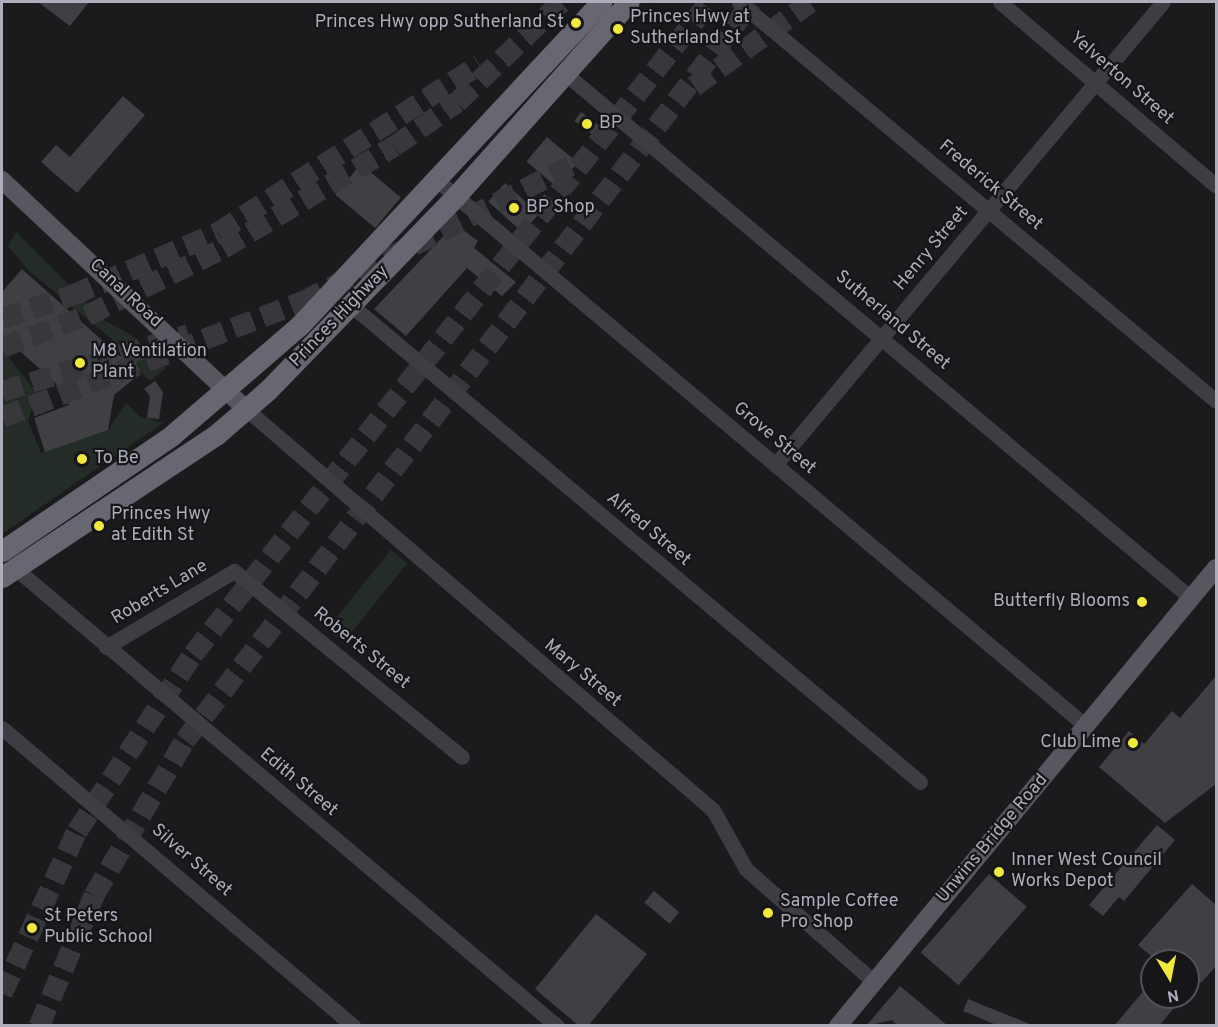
<!DOCTYPE html>
<style>
body{margin:0}
#map{position:relative;width:1218px;height:1027px;overflow:hidden;background:#1b1a1c;font-family:Overpass,sans-serif}
div>[style]{position:absolute}
[style*='--x']{left:calc(var(--x)*1px);top:calc(var(--y)*1px);width:calc(var(--w)*1px);rotate:calc(var(--a)*1deg)}
.green>*{inset:0;background:#242c27;transform-origin:0 0}
.building>*{inset:0;background:#403f44;transform-origin:0 0}
.highway-tunnel>*{height:21px;margin-top:-10.5px;transform-origin:0;background:repeating-linear-gradient(90deg,#38373c 0 21px,transparent 0 31px)}
.minor>*{height:15px;margin:-7.5px;padding:0 7.5px;transform-origin:7.5px;border-radius:7.5px;background:#3e3d43}
.major>*{height:18px;margin:-9px;padding:0 9px;transform-origin:9px;border-radius:9px;background:#585760}
.highway>*{height:21px;margin:-10.5px;padding:0 10.5px;transform-origin:10.5px;border-radius:10.5px;background:#676772}
.dots>*{width:16px;height:16px;translate:-50% -50%;box-sizing:border-box;border:3px solid #161517;border-radius:50%}
span{translate:-50% -50%;white-space:nowrap;text-align:center;line-height:1.15;-webkit-text-stroke:4.5px #161517;paint-order:stroke}
.poi-label{font-size:18px;color:#adadbc}
.left{translate:0 -50%;text-align:left}
.right{translate:-100% -50%;text-align:right}
.street-label{font-size:18px;color:#adadbc}
.frame{position:absolute;inset:0;border:3px solid #adadbc;pointer-events:none}
.north{position:absolute;left:1140px;top:949px;width:60px;height:60px;box-sizing:border-box;background:#161517;border:2px solid #525259;border-radius:50%;rotate:170deg;font-size:16px;font-weight:700;line-height:24px;text-align:center;color:#adadbc}
.north::after{content:'';display:block;margin:auto;width:21px;height:27px;background:#f1e83d;clip-path:polygon(50% 0,100% 100%,50% 72%,0 100%)}
</style>
<div id="map">
<div class="green">
<i style="clip-path:polygon(16px 232px,104px 320px,131px 335px,166px 368px,150px 381px,111px 345px,114px 341px,29px 271px,8px 246px)"></i>
<i style="clip-path:polygon(2px 349px,37px 393px,28px 421px,41px 453px,96px 430px,108px 430px,126px 403px,139px 416px,163px 423px,2px 534px)"></i>
<i style="left:391px;top:550px;width:21px;height:101px;rotate:39deg"></i>
</div>
<div class="building">
<i style="clip-path:polygon(38px 2px,89px 2px,70px 26px)"></i>
<i style="clip-path:polygon(123px 96px,145px 115px,77px 193px,41px 162px,56px 145px,70px 157px)"></i>
<i style="left:581px;top:112px;width:25px;height:11px;rotate:37deg"></i>
<i style="left:547px;top:137px;width:40px;height:32px;rotate:40deg"></i>
<i style="left:361px;top:164px;width:52px;height:40px;rotate:40deg"></i>
<i style="left:505px;top:183px;width:46px;height:25px;rotate:42deg"></i>
<i style="clip-path:polygon(455px 224px,478px 241px,474px 248px,516px 282px,502px 296px,467px 268px,406px 336px,374px 309px)"></i>
<i style="clip-path:polygon(22px 269px,140px 374px,114px 395px,108px 430px,45px 452px,34px 418px,69px 405px,64px 391px,9px 341px,2px 348px,2px 292px)"></i>
<i style="clip-path:polygon(155px 381px,163px 392px,159px 419px,147px 418px,150px 396px,144px 389px)"></i>
<i style="clip-path:polygon(1216px 676px,1216px 784px,1165px 823px,1099px 767px,1129px 731px,1144px 744px,1172px 711px,1180px 718px)"></i>
<i style="clip-path:polygon(1157px 825px,1175px 840px,1124px 901px,1119px 897px,1103px 916px,1089px 905px)"></i>
<i style="left:989px;top:874px;width:50px;height:104px;rotate:41deg"></i>
<i style="clip-path:polygon(1192px 884px,1216px 905px,1216px 966px,1201px 983px,1188px 972px,1188px 961px,1169px 956px,1157px 961px,1138px 945px)"></i>
<i style="left:654px;top:891px;width:33px;height:15px;rotate:40deg"></i>
<i style="clip-path:polygon(596px 914px,647px 954px,588px 1026px,579px 1026px,535px 989px)"></i>
<i style="clip-path:polygon(1152px 981px,1152px 997px,1183px 997px,1159px 1026px,1114px 1026px)"></i>
<i style="clip-path:polygon(900px 986px,948px 1026px,898px 1026px,892px 1020px,866px 1026px)"></i>
<i style="clip-path:polygon(968px 999px,1032px 1025px,1032px 1026px,999px 1026px,963px 1011px)"></i>
</div>
<div class="highway-tunnel">
<i style="--x:694;--y:86;--w:143;--a:-35.9"></i>
<i style="--x:2;--y:318;--w:74;--a:-18.2"></i>
<i style="--x:72;--y:295;--w:159;--a:-23.3"></i>
<i style="--x:218;--y:232;--w:311;--a:-32.7"></i>
<i style="--x:2;--y:347;--w:91;--a:-20.6"></i>
<i style="--x:87;--y:315;--w:152;--a:-26.2"></i>
<i style="--x:223;--y:248;--w:199;--a:-30.8"></i>
<i style="--x:394;--y:146;--w:77;--a:-34.9"></i>
<i style="--x:457;--y:102;--w:144;--a:-43.9"></i>
<i style="--x:2;--y:391;--w:195;--a:-17"></i>
<i style="--x:2;--y:417;--w:323;--a:-21.1"></i>
<i style="--x:303;--y:301;--w:307;--a:-26.9"></i>
<i style="--x:2;--y:993;--w:179;--a:-65.2"></i>
<i style="--x:77;--y:831;--w:212;--a:-56.8"></i>
<i style="--x:193;--y:654;--w:831;--a:-51.64"></i>
<i style="--x:39;--y:1026;--w:142;--a:-67.2"></i>
<i style="--x:94;--y:895;--w:180;--a:-59.6"></i>
<i style="--x:185;--y:740;--w:931;--a:-52.47"></i>
</div>
<div class="minor">
<i style="--x:739;--y:2;--w:622;--a:39.91"></i>
<i style="--x:1000;--y:2;--w:284;--a:40.4"></i>
<i style="--x:567;--y:75;--w:814;--a:39.97"></i>
<i style="--x:438;--y:181;--w:847;--a:40.07"></i>
<i style="--x:352;--y:306;--w:741;--a:39.96"></i>
<i style="--x:246;--y:409;--w:616;--a:40.65"></i>
<i style="--x:713;--y:810;--w:68;--a:60.8"></i>
<i style="--x:746;--y:869;--w:171;--a:41.4"></i>
<i style="--x:775;--y:465;--w:604;--a:-50.04"></i>
<i style="--x:15;--y:568;--w:710;--a:40.2"></i>
<i style="--x:106;--y:647;--w:149;--a:-30.7"></i>
<i style="--x:234;--y:571;--w:294;--a:39.2"></i>
<i style="--x:2;--y:728;--w:461;--a:40.3"></i>
</div>
<div class="major">
<i style="--x:2;--y:180;--w:335;--a:43.2"></i>
<i style="--x:838;--y:1026;--w:594;--a:-50.47"></i>
</div>
<div class="highway">
<i style="--x:2;--y:551;--w:204;--a:-34.2"></i>
<i style="--x:171;--y:436;--w:170;--a:-40.7"></i>
<i style="--x:300;--y:325;--w:442;--a:-47"></i>
<i style="--x:2;--y:577;--w:258;--a:-33.6"></i>
<i style="--x:217;--y:434;--w:67;--a:-40.8"></i>
<i style="--x:268;--y:390;--w:269;--a:-45.9"></i>
<i style="--x:455;--y:197;--w:261;--a:-48.3"></i>
</div>
<div class="dots">
<i style="left:576px;top:23px;background:#f1e83d"></i>
<i style="left:618px;top:29px;background:#f1e83d"></i>
<i style="left:587px;top:124px;background:#f1e83d"></i>
<i style="left:514px;top:208px;background:#f1e83d"></i>
<i style="left:80px;top:363px;background:#f1e83d"></i>
<i style="left:82px;top:459px;background:#f1e83d"></i>
<i style="left:99px;top:526px;background:#f1e83d"></i>
<i style="left:1142px;top:602px;background:#f1e83d"></i>
<i style="left:1133px;top:743px;background:#f1e83d"></i>
<i style="left:999px;top:872px;background:#f1e83d"></i>
<i style="left:768px;top:913px;background:#f1e83d"></i>
<i style="left:32px;top:928px;background:#f1e83d"></i>
</div>
<div class="poi-label">
<span class="left" style="left:630px;top:29px">Princes Hwy at<br>Sutherland St</span>
<span class="right" style="left:564px;top:23px">Princes Hwy opp Sutherland St</span>
<span class="left" style="left:599px;top:124px">BP</span>
<span class="left" style="left:526px;top:208px">BP Shop</span>
<span class="left" style="left:92px;top:363px">M8 Ventilation<br>Plant</span>
<span class="left" style="left:94px;top:459px">To Be</span>
<span class="left" style="left:111px;top:526px">Princes Hwy<br>at Edith St</span>
<span class="right" style="left:1130px;top:602px">Butterfly Blooms</span>
<span class="right" style="left:1121px;top:743px">Club Lime</span>
<span class="left" style="left:1011px;top:872px">Inner West Council<br>Works Depot</span>
<span class="left" style="left:780px;top:913px">Sample Coffee<br>Pro Shop</span>
<span class="left" style="left:44px;top:928px">St Peters<br>Public School</span>
</div>
<div class="street-label">
<span style="left:1121px;top:79px;rotate:41deg">Yelverton Street</span>
<span style="left:990px;top:186px;rotate:40deg">Frederick Street</span>
<span style="left:932px;top:249px;rotate:-50deg">Henry Street</span>
<span style="left:125px;top:294px;rotate:43deg">Canal Road</span>
<span style="left:340px;top:317px;rotate:-46deg">Princes Highway</span>
<span style="left:892px;top:321px;rotate:40deg">Sutherland Street</span>
<span style="left:774px;top:439px;rotate:40deg">Grove Street</span>
<span style="left:648px;top:530px;rotate:40deg">Alfred Street</span>
<span style="left:160px;top:593px;rotate:-31deg">Roberts Lane</span>
<span style="left:361px;top:649px;rotate:39deg">Roberts Street</span>
<span style="left:582px;top:674px;rotate:40deg">Mary Street</span>
<span style="left:298px;top:783px;rotate:40deg">Edith Street</span>
<span style="left:993px;top:839px;rotate:-50deg">Unwins Bridge Road</span>
<span style="left:191px;top:861px;rotate:41deg">Silver Street</span>
</div>
<div class="frame"></div>
<div class="north">N</div>
</div>
